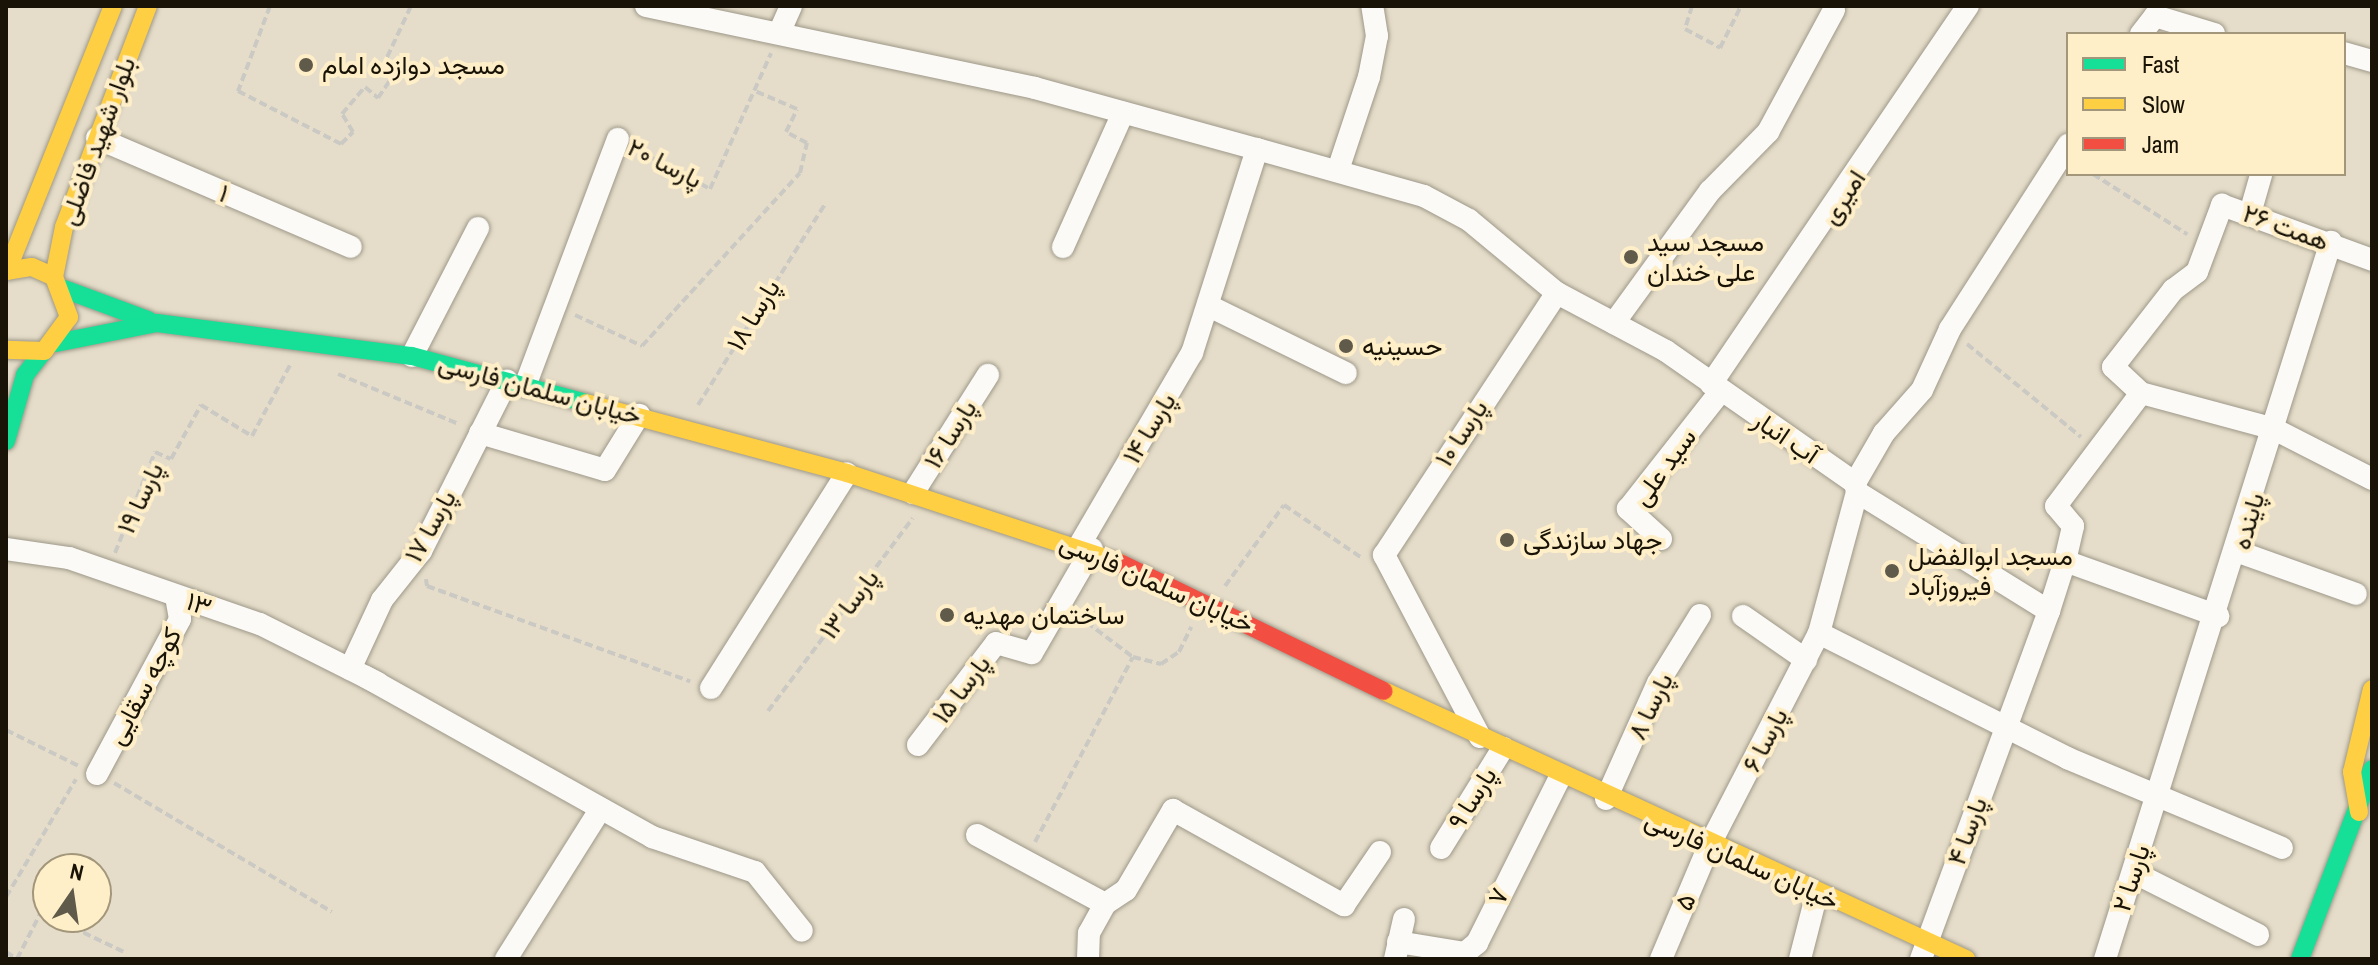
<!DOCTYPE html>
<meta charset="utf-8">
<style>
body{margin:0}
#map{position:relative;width:2378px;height:965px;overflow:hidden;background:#e5ddc9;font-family:"Archivo Narrow",Vazirmatn,sans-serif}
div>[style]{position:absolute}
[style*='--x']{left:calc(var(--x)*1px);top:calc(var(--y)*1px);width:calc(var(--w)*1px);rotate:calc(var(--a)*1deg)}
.path>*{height:4px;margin-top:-2px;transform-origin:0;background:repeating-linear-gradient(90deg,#cbc9c3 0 8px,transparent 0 12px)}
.roads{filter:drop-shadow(0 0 2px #9e9889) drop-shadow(0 0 2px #9e9889)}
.street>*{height:22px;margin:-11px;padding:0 11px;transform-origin:11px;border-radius:11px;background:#fbfaf7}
.fast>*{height:18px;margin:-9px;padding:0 9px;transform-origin:9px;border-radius:9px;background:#16e098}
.slow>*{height:18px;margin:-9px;padding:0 9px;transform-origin:9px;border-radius:9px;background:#ffcf43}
.jam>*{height:18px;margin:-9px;padding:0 9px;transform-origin:9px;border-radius:9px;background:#f24e42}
.dots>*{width:22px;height:22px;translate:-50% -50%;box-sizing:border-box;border:4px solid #ffefc9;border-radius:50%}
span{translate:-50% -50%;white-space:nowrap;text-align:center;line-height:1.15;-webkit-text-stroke:8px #ffefc9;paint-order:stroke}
.poi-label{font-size:26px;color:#181306}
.left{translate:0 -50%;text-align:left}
.street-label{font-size:26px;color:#181306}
.frame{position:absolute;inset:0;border:8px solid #181306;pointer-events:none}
.legend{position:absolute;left:2066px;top:32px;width:280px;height:144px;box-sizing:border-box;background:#ffefc9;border:2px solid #a3977b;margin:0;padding:10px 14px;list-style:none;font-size:24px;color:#181306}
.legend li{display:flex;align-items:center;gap:16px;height:40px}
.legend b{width:40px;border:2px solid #a3977b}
.north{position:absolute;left:32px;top:853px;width:80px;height:80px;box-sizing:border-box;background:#ffefc9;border:2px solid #a3977b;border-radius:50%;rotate:13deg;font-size:22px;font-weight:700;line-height:32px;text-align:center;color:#181306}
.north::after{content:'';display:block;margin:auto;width:28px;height:36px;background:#605a4a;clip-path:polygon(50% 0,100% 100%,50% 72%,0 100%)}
</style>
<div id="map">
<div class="path">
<i style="--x:270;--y:6;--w:91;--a:110.6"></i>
<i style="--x:238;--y:91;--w:116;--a:27.2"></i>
<i style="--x:341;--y:144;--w:17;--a:-45"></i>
<i style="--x:353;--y:132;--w:21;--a:-121"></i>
<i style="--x:342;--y:114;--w:35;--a:-50"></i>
<i style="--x:365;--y:87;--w:17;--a:40"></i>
<i style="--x:378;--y:98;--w:27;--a:-56"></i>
<i style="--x:393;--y:76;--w:14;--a:-144"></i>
<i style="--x:382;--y:68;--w:68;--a:-64.9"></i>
<i style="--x:1692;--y:6;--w:24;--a:107"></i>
<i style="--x:1685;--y:29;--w:40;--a:28"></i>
<i style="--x:1720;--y:48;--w:47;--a:-63.4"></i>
<i style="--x:637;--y:150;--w:83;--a:28.1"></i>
<i style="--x:710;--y:189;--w:149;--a:-65.8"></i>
<i style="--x:2093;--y:174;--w:112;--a:32.6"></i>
<i style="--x:575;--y:315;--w:74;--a:24.8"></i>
<i style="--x:642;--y:346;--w:234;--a:-47.6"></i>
<i style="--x:800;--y:173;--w:31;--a:-77"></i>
<i style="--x:807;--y:143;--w:24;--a:-152"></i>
<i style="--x:786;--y:132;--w:25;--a:-64"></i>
<i style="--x:797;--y:109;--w:46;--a:-156.8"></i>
<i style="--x:1967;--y:344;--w:147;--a:39.2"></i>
<i style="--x:338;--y:374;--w:131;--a:22.5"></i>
<i style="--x:698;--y:405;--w:238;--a:-57.7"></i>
<i style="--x:115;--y:553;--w:109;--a:-68.4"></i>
<i style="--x:155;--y:452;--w:17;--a:24"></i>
<i style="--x:171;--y:459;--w:62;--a:-60.9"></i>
<i style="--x:201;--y:405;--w:60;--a:31.3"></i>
<i style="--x:252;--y:436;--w:81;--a:-61.8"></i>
<i style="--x:426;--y:579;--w:7;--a:82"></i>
<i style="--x:427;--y:586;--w:280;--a:19.9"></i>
<i style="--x:1225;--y:586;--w:100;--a:-53.9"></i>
<i style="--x:1284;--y:505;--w:94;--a:34.2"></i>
<i style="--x:1077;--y:615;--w:70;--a:36.9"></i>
<i style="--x:1133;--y:657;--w:29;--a:14"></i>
<i style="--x:1161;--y:664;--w:22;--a:-34"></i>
<i style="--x:1179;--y:652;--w:28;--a:-64"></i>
<i style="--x:768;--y:711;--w:241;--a:-53.1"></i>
<i style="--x:6;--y:730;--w:81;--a:26.3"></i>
<i style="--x:114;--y:783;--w:253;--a:30.6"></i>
<i style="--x:1035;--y:842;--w:209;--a:-62.1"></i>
<i style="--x:6;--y:897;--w:137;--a:-59.3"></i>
<i style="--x:6;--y:905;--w:30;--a:90"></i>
<i style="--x:51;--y:917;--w:83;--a:25.6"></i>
<i style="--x:6;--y:952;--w:13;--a:32"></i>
<i style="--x:17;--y:959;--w:53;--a:-62.9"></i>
<i style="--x:41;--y:912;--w:8;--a:30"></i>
</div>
<div class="roads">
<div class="street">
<i style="--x:646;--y:6;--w:398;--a:11.9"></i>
<i style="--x:1035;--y:88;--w:230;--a:15.4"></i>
<i style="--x:780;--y:31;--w:27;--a:-66"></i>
<i style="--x:2141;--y:34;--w:23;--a:-52"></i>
<i style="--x:2155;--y:16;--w:62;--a:17"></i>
<i style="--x:2344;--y:53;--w:29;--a:16"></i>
<i style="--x:97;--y:138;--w:276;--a:23.2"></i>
<i style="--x:1338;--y:170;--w:98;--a:-71.6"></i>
<i style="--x:1369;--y:77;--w:42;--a:-79"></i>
<i style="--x:1377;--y:36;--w:30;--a:-99"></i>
<i style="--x:2251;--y:210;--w:37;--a:-74"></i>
<i style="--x:1063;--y:247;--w:147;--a:-65.9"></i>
<i style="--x:1211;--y:307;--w:150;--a:26.1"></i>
<i style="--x:1614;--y:323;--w:163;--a:-54"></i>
<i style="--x:1710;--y:191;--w:83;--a:-45.5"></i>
<i style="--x:1768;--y:132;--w:139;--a:-61.6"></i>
<i style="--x:412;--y:356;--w:144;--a:-62.7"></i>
<i style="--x:1711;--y:384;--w:457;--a:-55.8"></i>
<i style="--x:525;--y:386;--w:264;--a:-69.4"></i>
<i style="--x:2141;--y:393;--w:38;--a:-137"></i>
<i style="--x:2113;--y:367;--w:98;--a:-52.1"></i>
<i style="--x:2173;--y:290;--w:30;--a:-37"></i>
<i style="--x:2197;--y:272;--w:72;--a:-69.5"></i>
<i style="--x:2222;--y:205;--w:160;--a:20.1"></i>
<i style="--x:480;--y:433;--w:130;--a:16.5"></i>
<i style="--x:605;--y:470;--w:65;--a:-58.3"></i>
<i style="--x:1855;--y:483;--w:58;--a:-59.9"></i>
<i style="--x:1884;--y:433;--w:57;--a:-48.5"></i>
<i style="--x:1922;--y:390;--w:67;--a:-65.3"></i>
<i style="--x:1950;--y:329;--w:219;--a:-57.3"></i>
<i style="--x:1857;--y:492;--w:226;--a:31.8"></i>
<i style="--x:2049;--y:611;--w:371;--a:110.2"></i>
<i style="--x:913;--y:493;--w:140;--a:-57.6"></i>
<i style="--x:1661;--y:539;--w:45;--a:-137.7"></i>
<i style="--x:1628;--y:509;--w:150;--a:-51.8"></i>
<i style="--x:1079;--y:546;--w:224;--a:-59.7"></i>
<i style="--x:1192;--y:353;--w:214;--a:-72.3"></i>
<i style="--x:1257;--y:149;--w:173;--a:15.7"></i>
<i style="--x:1424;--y:196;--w:51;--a:28.1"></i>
<i style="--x:1469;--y:220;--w:114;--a:39.7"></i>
<i style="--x:6;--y:549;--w:64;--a:8.1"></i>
<i style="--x:69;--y:558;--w:202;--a:19.1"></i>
<i style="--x:260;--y:624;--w:132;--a:26.6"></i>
<i style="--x:2239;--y:552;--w:124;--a:19.7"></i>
<i style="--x:2065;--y:561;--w:36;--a:-77"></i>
<i style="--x:2073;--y:526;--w:26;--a:-130"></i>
<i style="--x:2056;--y:506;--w:141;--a:-53"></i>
<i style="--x:2141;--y:393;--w:138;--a:15.1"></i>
<i style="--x:2274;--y:429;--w:110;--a:27"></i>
<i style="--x:2049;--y:611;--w:52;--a:-72.3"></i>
<i style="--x:2065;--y:561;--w:163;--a:19.8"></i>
<i style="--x:1743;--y:616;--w:77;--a:34.9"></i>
<i style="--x:1819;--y:633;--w:278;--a:26.7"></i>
<i style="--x:2067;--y:758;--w:233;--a:22.7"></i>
<i style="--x:350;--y:669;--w:76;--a:-65.1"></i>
<i style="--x:382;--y:600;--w:63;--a:-51.5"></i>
<i style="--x:421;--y:551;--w:191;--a:-63.2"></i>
<i style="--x:366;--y:677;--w:328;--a:29.2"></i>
<i style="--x:652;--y:837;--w:109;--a:18.8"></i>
<i style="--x:755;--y:872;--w:75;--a:51.5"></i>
<i style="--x:711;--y:688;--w:254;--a:-57.7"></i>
<i style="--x:1480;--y:737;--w:206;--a:-117.8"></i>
<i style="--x:1384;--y:555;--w:314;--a:-56.6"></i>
<i style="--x:1557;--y:293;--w:123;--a:28"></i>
<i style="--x:1666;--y:351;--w:231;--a:34.9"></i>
<i style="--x:1855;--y:483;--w:9;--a:77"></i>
<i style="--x:918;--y:745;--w:128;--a:-52.6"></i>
<i style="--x:996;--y:643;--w:37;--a:16"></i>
<i style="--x:1032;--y:653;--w:120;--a:-60"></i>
<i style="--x:97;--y:774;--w:176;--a:-61.8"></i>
<i style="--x:180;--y:619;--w:23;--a:-100"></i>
<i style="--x:1606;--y:799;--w:127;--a:-65.9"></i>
<i style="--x:1658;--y:683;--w:80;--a:-58.3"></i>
<i style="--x:977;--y:835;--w:145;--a:28.3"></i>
<i style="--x:1441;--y:848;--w:118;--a:-58.2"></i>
<i style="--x:2133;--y:872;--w:140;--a:26.7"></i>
<i style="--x:1398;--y:942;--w:68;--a:9.3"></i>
<i style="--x:1465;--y:953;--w:16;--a:-40"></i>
<i style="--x:1477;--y:943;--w:186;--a:-63.4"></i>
<i style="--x:506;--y:959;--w:176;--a:-57.8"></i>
<i style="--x:1088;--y:959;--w:26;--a:-88"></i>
<i style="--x:1089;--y:933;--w:33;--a:-61"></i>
<i style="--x:1105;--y:904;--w:25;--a:-34"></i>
<i style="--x:1126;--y:890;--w:93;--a:-59.6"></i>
<i style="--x:1173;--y:810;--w:196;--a:29.1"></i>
<i style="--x:1344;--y:905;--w:64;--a:-55.8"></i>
<i style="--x:1395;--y:959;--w:41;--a:-77.3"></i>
<i style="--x:1661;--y:959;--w:123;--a:-67"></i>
<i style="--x:1709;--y:846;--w:240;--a:-62.7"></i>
<i style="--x:1819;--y:633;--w:146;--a:-74.9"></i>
<i style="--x:1800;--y:959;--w:68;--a:-75.6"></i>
<i style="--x:2105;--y:959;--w:752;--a:-72.51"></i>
</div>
<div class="fast">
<i style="--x:64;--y:289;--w:90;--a:20.3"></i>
<i style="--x:56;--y:343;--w:103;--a:-11.2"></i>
<i style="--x:157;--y:323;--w:257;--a:7.4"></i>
<i style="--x:412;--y:356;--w:180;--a:15.1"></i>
<i style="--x:6;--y:441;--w:69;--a:-73.9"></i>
<i style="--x:25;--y:375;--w:31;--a:-52"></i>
<i style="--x:2300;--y:959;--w:203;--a:-69.2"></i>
</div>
<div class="slow">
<i style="--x:6;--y:271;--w:26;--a:-9"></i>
<i style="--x:32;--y:267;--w:24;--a:24"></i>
<i style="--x:54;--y:277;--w:43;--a:69.4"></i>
<i style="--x:69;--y:317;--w:42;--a:126.3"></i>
<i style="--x:44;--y:351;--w:38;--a:-178"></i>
<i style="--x:7;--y:271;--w:285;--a:-68.2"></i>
<i style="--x:54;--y:277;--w:51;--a:-78.7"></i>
<i style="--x:64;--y:227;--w:236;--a:-69.2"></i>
<i style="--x:586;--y:403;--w:270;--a:15"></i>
<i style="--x:847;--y:473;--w:287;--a:18.2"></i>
<i style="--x:1384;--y:691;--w:641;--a:24.73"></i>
<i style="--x:2359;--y:812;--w:41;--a:-99.9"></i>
<i style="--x:2352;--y:772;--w:85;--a:-76.5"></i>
</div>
<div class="jam">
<i style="--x:1120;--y:563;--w:293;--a:25.9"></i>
</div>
</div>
<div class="dots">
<i style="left:306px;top:65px;background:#605a4a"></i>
<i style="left:1631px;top:257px;background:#605a4a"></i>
<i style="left:1346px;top:346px;background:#605a4a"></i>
<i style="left:1507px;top:540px;background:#605a4a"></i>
<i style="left:1892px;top:571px;background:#605a4a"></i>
<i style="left:947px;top:615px;background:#605a4a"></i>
</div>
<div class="poi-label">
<span class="left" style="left:322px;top:65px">مسجد دوازده امام</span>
<span class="left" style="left:1647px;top:257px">مسجد سید<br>علی خندان</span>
<span class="left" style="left:1362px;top:346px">حسینیه</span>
<span class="left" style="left:1523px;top:540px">جهاد سازندگی</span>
<span class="left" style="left:1908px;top:571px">مسجد ابوالفضل<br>فیروزآباد</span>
<span class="left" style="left:963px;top:615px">ساختمان مهدیه</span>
</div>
<div class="street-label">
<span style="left:97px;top:141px;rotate:-70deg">بلوار شهید فاضلی</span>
<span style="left:665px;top:163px;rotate:27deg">پارسا ۲۰</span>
<span style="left:224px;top:193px;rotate:23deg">۱</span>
<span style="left:1843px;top:197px;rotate:-57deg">امیری</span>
<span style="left:2286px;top:227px;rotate:20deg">همت ۲۶</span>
<span style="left:753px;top:315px;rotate:-59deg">پارسا ۱۸</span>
<span style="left:540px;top:389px;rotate:15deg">خیابان سلمان فارسی</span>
<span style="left:1149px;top:428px;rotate:-59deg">پارسا ۱۴</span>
<span style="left:1461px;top:433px;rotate:-57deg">پارسا ۱۰</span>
<span style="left:950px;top:434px;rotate:-58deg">پارسا ۱۶</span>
<span style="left:1786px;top:437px;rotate:34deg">آب انبار</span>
<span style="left:1664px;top:467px;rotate:-54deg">سید علی</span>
<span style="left:140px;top:498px;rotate:-65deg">پارسا ۱۹</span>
<span style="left:2248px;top:521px;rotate:-74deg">پاینده</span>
<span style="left:430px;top:526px;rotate:-61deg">پارسا ۱۷</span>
<span style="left:1157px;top:583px;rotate:24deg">خیابان سلمان فارسی</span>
<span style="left:199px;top:604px;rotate:19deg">۱۳</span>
<span style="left:849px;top:604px;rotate:-53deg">پارسا ۱۳</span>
<span style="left:144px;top:686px;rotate:-62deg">کوچه سقایی</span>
<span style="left:961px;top:689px;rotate:-53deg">پارسا ۱۵</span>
<span style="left:1650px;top:706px;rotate:-64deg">پارسا ۸</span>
<span style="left:1765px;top:740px;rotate:-63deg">پارسا ۶</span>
<span style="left:1472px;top:798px;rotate:-58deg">پارسا ۹</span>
<span style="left:1967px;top:831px;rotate:-70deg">پارسا ۴</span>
<span style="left:1742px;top:860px;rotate:24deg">خیابان سلمان فارسی</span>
<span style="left:2131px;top:878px;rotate:-72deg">پارسا ۲</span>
<span style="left:1498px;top:896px;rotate:-66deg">۷</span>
<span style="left:1685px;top:902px;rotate:-67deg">۵</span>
</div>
<div class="frame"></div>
<ul class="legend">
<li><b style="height:10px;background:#16e098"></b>Fast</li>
<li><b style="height:10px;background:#ffcf43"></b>Slow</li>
<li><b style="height:10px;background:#f24e42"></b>Jam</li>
</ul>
<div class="north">N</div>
</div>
